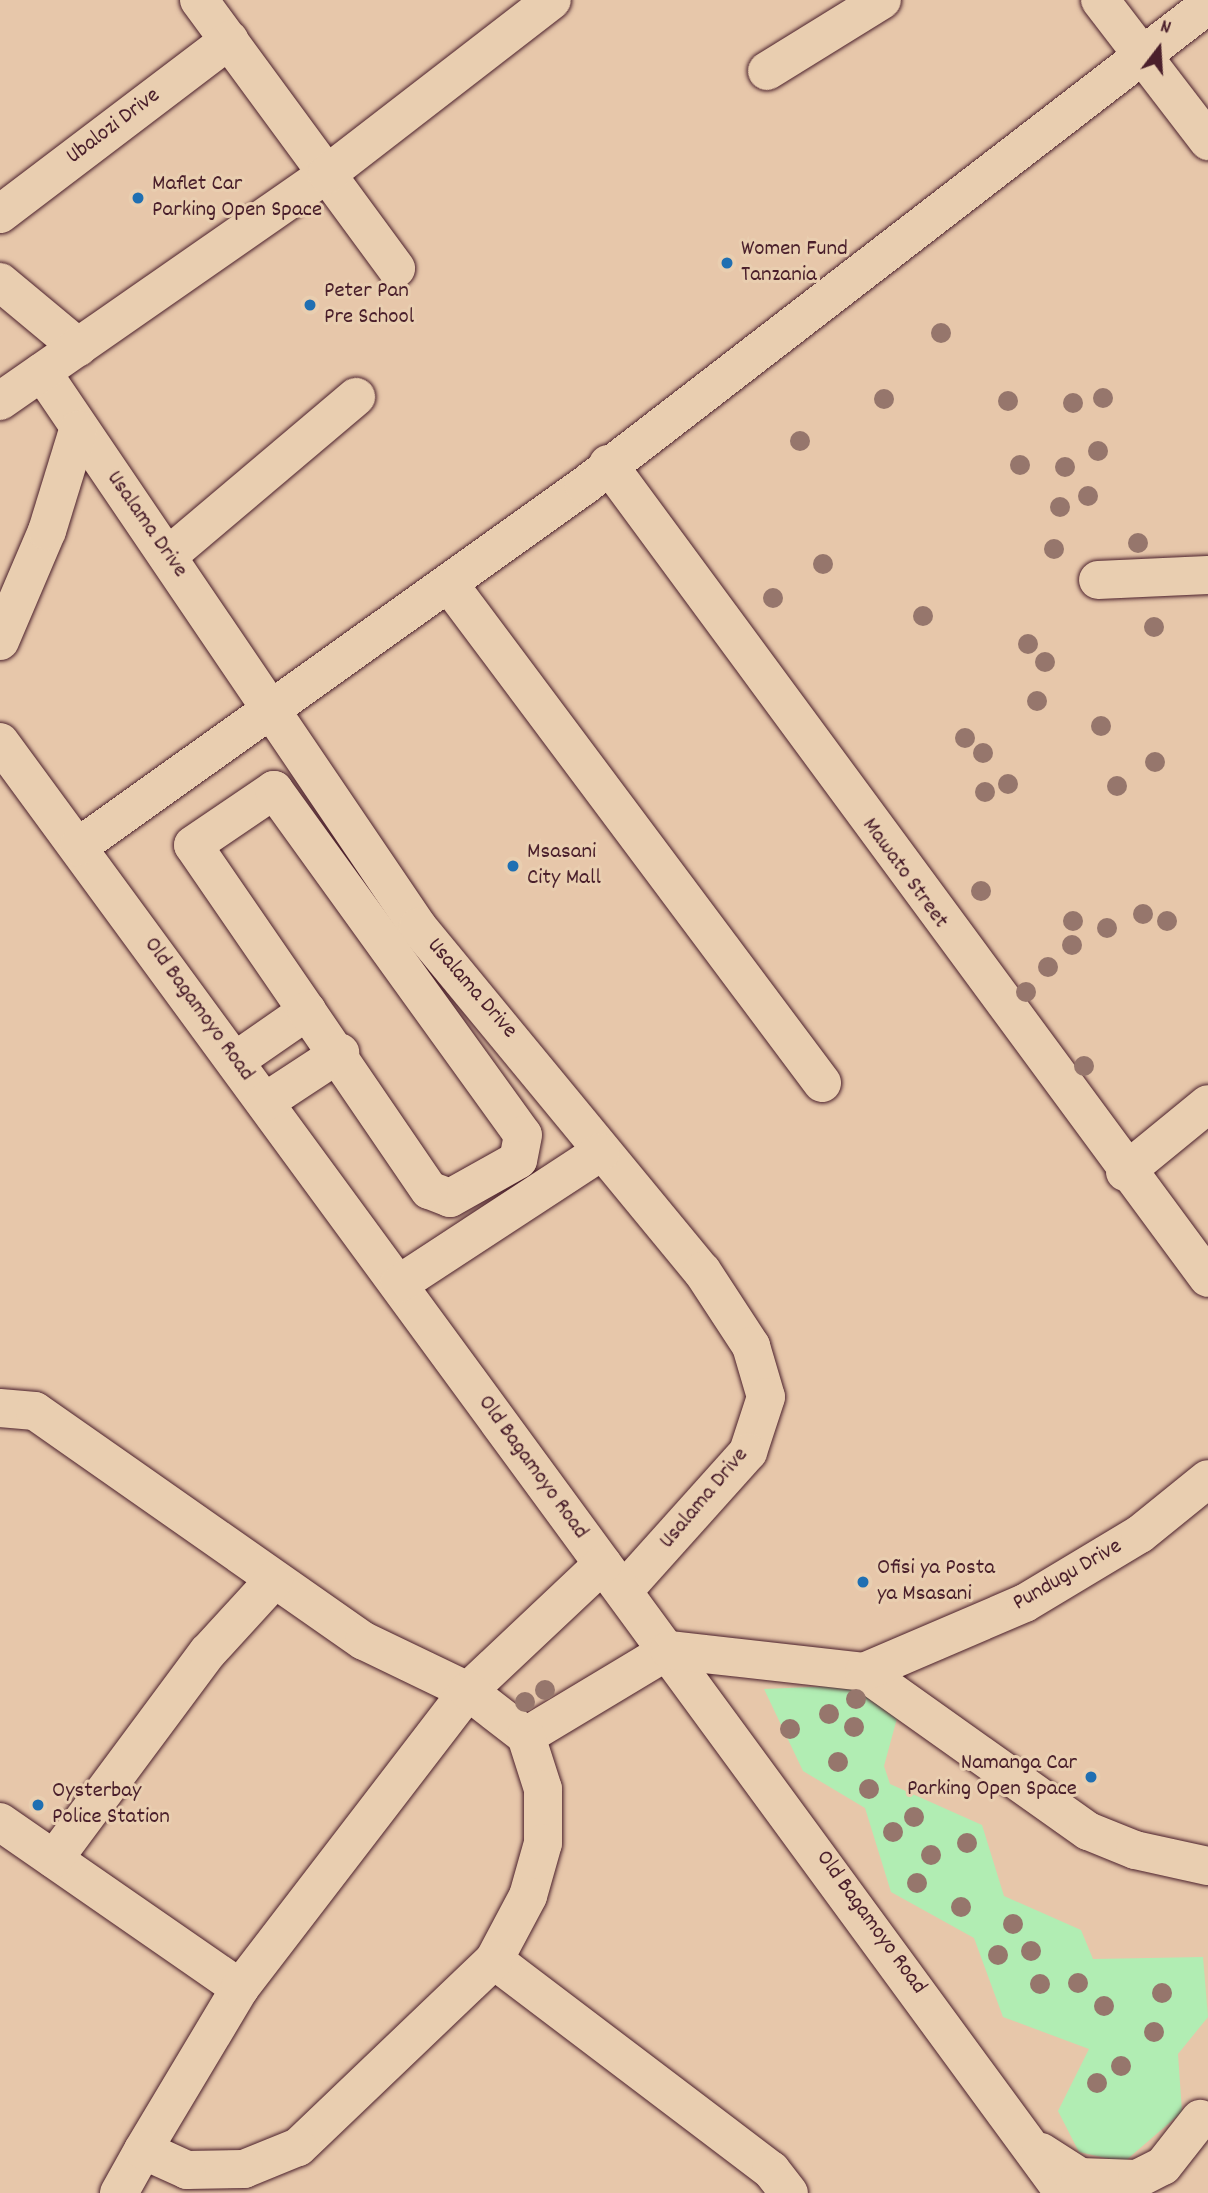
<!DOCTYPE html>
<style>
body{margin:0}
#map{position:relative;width:1208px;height:2193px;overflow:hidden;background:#e7c7aa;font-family:Dekko,sans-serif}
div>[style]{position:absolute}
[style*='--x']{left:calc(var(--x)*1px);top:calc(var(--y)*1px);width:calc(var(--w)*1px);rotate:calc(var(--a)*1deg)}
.green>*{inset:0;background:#b1edb3}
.roads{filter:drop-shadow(0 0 2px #4a1f2b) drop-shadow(0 0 2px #4a1f2b)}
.minor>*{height:38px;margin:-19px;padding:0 19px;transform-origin:19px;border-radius:19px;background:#e9ceb0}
.trees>*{width:20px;height:20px;margin:-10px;border-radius:50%;background:#96766c}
.dots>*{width:19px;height:19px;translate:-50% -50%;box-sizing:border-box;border:4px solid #e9ceb0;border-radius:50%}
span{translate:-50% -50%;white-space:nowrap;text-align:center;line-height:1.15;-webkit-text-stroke:6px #e9ceb0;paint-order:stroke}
.street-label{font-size:23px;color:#4a1f2b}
.poi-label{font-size:23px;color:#4a1f2b}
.left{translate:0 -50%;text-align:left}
.right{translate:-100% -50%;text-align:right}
.north{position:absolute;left:1124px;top:14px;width:70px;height:70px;-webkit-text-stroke:5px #e9ceb0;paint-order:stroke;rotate:17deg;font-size:19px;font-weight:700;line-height:28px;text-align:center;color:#4a1f2b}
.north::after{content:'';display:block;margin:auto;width:24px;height:32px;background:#4a1f2b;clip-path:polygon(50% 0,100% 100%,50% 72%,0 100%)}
</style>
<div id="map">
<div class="green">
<i style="clip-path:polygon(857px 1685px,899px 1711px,884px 1766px,890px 1784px,982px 1825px,1004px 1896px,1081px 1930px,1093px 1959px,1203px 1957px,1208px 2017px,1178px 2054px,1182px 2112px,1124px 2162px,1079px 2152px,1058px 2111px,1089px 2049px,1003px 2017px,974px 1938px,891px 1892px,865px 1808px,803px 1771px,764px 1689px)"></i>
</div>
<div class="roads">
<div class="minor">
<i style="--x:199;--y:0;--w:333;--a:53.7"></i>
<i style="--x:1100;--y:0;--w:178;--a:52.5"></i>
<i style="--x:767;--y:71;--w:135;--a:-31.7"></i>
<i style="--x:0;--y:214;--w:288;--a:-37.2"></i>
<i style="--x:0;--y:282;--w:102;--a:39.8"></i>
<i style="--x:42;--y:372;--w:670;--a:55.88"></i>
<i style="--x:418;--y:927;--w:446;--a:50.5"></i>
<i style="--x:702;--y:1271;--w:90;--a:56.8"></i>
<i style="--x:751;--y:1346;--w:53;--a:73.6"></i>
<i style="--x:766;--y:1397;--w:58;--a:108.1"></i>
<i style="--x:748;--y:1452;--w:186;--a:131.9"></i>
<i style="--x:0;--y:401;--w:398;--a:-34.8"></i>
<i style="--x:327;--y:174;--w:284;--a:-37.7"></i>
<i style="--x:608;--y:464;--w:1011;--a:53.61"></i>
<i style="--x:169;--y:555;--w:245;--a:-40.2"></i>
<i style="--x:1098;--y:580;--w:110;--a:-2.6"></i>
<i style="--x:449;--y:584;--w:623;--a:53.22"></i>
<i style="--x:0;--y:641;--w:120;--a:-66.9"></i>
<i style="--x:47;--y:531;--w:106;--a:-72.9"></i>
<i style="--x:0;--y:742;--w:1799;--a:53.75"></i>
<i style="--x:78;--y:847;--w:622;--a:-35.51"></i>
<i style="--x:584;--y:486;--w:788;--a:-37.63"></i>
<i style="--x:235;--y:1061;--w:88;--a:-34.8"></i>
<i style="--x:307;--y:1011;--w:201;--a:-124.5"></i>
<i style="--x:193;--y:845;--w:98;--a:-34.2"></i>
<i style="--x:274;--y:790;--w:425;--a:54.2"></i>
<i style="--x:523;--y:1135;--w:25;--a:101"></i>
<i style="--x:518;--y:1160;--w:78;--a:150.8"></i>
<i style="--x:450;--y:1198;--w:22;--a:-159"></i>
<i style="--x:429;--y:1190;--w:217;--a:-124.3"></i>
<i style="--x:265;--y:1102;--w:90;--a:-33.2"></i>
<i style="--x:1125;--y:1172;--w:107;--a:-39.3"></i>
<i style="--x:399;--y:1284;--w:241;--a:-33.2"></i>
<i style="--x:0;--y:1408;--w:35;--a:5"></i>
<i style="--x:35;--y:1411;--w:401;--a:35"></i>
<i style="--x:364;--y:1641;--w:115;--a:25.7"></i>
<i style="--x:468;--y:1691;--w:185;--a:-43.3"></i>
<i style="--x:864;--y:1672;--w:275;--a:35.4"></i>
<i style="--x:1088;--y:1831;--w:51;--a:22"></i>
<i style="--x:1135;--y:1850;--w:75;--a:12.4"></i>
<i style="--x:526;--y:1736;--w:167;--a:-31"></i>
<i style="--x:669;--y:1650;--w:196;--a:6.4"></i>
<i style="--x:864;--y:1672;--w:175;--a:-23.2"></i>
<i style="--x:1025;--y:1603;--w:134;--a:-31"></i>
<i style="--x:1140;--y:1534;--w:87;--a:-39"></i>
<i style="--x:0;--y:1822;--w:292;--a:34.7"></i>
<i style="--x:54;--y:1859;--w:258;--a:-53.4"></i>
<i style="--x:208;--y:1652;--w:98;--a:-47.5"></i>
<i style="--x:494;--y:1960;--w:348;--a:37.2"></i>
<i style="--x:771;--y:2170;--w:29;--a:52"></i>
<i style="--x:1041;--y:2152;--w:46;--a:32.7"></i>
<i style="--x:1080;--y:2177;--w:57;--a:2"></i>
<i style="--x:1137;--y:2179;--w:29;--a:-27"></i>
<i style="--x:1163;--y:2166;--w:60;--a:-51.8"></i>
<i style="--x:119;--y:2193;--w:49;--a:-60.8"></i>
<i style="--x:143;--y:2150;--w:189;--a:-59.1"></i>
<i style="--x:240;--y:1988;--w:374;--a:-52.5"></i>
<i style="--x:468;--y:1691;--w:73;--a:37.8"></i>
<i style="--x:526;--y:1736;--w:56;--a:72.2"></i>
<i style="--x:543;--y:1789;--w:54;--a:90"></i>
<i style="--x:543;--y:1843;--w:55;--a:105.8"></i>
<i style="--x:528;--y:1896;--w:72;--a:118"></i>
<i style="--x:494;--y:1960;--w:271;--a:136.3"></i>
<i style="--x:298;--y:2147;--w:58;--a:157.8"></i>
<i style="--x:244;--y:2169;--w:57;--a:179"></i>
<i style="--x:187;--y:2170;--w:48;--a:-155.6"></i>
</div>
</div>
<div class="trees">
<i style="left:941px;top:333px"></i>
<i style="left:1103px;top:398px"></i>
<i style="left:884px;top:399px"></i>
<i style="left:1008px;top:401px"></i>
<i style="left:1073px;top:403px"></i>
<i style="left:800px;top:441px"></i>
<i style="left:1098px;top:451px"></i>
<i style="left:1020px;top:465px"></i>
<i style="left:1065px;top:467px"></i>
<i style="left:1088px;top:496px"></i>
<i style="left:1060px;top:507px"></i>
<i style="left:1138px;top:543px"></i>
<i style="left:1054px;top:549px"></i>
<i style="left:823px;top:564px"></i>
<i style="left:773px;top:598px"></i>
<i style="left:923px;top:616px"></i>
<i style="left:1154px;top:627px"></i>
<i style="left:1028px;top:644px"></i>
<i style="left:1045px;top:662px"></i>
<i style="left:1037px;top:701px"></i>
<i style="left:1101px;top:726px"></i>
<i style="left:965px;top:738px"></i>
<i style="left:983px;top:753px"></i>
<i style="left:1155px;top:762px"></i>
<i style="left:1008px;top:784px"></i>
<i style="left:1117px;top:786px"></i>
<i style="left:985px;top:792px"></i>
<i style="left:981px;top:891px"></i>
<i style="left:1143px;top:914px"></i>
<i style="left:1073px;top:921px"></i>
<i style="left:1167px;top:921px"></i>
<i style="left:1107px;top:928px"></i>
<i style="left:1072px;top:945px"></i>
<i style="left:1048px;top:967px"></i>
<i style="left:1026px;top:992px"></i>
<i style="left:1084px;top:1066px"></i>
<i style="left:545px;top:1690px"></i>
<i style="left:856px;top:1699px"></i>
<i style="left:525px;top:1702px"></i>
<i style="left:829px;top:1714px"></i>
<i style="left:854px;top:1727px"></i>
<i style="left:790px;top:1729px"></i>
<i style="left:838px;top:1762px"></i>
<i style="left:869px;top:1789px"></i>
<i style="left:914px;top:1817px"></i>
<i style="left:893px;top:1832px"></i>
<i style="left:967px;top:1843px"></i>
<i style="left:931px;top:1855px"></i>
<i style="left:917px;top:1883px"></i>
<i style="left:961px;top:1907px"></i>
<i style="left:1013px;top:1924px"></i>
<i style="left:1031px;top:1951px"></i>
<i style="left:998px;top:1955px"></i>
<i style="left:1078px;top:1983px"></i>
<i style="left:1040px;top:1984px"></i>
<i style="left:1162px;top:1993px"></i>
<i style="left:1104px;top:2006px"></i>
<i style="left:1154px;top:2032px"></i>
<i style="left:1121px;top:2066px"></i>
<i style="left:1097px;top:2083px"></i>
</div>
<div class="dots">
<i style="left:138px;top:198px;background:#1f6fb2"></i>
<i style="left:727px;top:263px;background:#1f6fb2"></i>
<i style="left:310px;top:305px;background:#1f6fb2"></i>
<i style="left:513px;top:866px;background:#1f6fb2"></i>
<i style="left:863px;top:1582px;background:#1f6fb2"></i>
<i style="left:1091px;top:1777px;background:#1f6fb2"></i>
<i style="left:38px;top:1805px;background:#1f6fb2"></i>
</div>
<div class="street-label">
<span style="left:114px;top:127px;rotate:-37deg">Ubalozi Drive</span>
<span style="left:146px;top:525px;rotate:55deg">Usalama Drive</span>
<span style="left:904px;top:874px;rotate:54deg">Mawato Street</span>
<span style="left:471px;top:989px;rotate:49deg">Usalama Drive</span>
<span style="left:198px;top:1010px;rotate:54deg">Old Bagamoyo Road</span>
<span style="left:532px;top:1468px;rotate:54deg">Old Bagamoyo Road</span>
<span style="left:705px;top:1499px;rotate:-50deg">Usalama Drive</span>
<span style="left:1068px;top:1576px;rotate:-30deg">Pundugu Drive</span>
<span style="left:870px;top:1923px;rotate:54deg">Old Bagamoyo Road</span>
</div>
<div class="poi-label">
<span class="left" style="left:152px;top:198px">Maflet Car<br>Parking Open Space</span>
<span class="left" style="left:741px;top:263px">Women Fund<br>Tanzania</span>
<span class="left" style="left:324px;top:305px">Peter Pan<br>Pre School</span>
<span class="left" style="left:527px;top:866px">Msasani<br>City Mall</span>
<span class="left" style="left:877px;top:1582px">Ofisi ya Posta<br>ya Msasani</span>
<span class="right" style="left:1077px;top:1777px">Namanga Car<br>Parking Open Space</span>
<span class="left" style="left:52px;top:1805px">Oysterbay<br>Police Station</span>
</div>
<div class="north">N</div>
</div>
